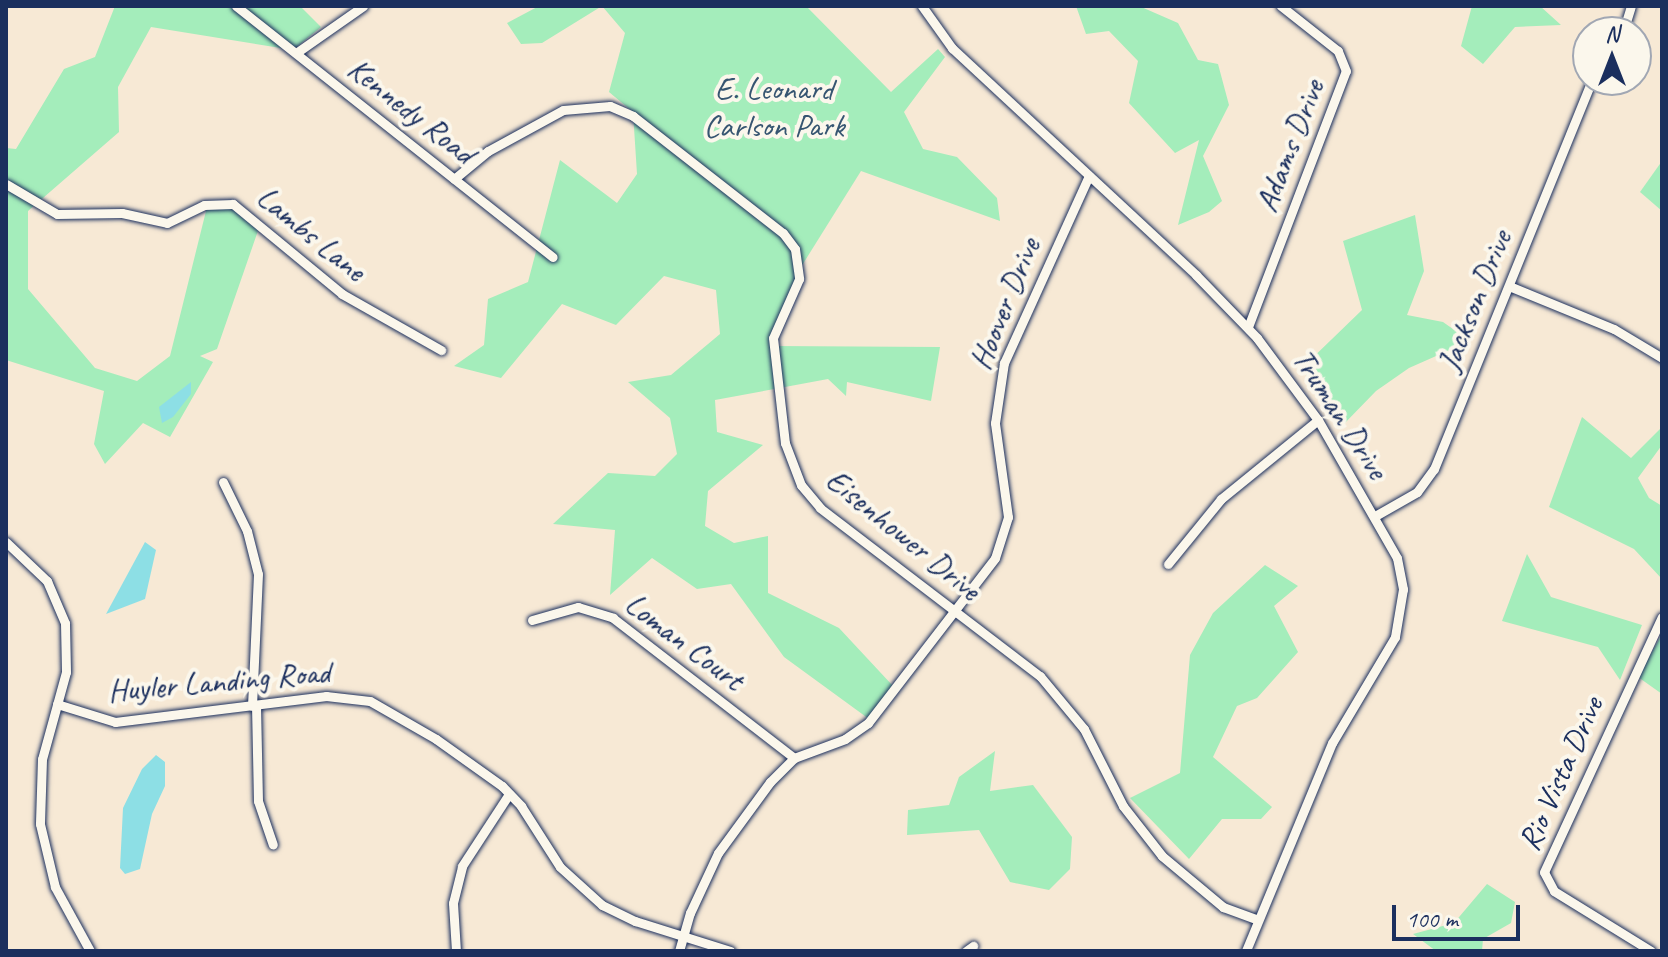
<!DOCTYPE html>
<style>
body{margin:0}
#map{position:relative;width:1668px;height:957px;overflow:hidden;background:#f7e9d5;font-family:Caveat,sans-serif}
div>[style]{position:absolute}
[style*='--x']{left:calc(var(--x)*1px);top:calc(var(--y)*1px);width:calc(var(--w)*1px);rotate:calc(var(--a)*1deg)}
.green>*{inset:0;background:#a4edbb}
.water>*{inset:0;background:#8ddfe5}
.roads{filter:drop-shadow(0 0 2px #1b2f5e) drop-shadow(0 0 2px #1b2f5e)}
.minor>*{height:9px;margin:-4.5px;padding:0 4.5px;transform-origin:4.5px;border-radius:4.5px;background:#fbf7ec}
span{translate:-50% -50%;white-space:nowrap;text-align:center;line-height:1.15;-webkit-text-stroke:8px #fbf7ec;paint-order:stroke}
.park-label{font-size:32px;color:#365571}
.street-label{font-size:32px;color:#1b2f5e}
.frame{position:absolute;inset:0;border:8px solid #1b2f5e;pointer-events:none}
.north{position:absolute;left:1572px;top:16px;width:80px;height:80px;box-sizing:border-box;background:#fbf7ec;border:2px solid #a1a7b3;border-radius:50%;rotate:0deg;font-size:22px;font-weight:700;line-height:32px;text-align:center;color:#1b2f5e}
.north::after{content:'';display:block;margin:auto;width:28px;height:36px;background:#1b2f5e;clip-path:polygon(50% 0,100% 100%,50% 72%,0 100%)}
.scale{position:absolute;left:1392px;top:905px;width:128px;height:36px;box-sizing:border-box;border:4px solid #1b2f5e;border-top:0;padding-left:10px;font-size:24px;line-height:28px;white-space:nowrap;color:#1b2f5e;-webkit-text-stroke:6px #fbf7ec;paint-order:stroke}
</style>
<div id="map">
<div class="green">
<i style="clip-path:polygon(115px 6px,300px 6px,321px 27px,293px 50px,151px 27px,118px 87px,119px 132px,28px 211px,28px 289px,95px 368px,137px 381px,170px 356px,208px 203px,236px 204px,260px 225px,217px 349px,200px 356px,213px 362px,170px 437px,143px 423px,105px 464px,94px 444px,104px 391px,6px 360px,6px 148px,16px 149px,64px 69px,95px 57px)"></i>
<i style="clip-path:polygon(539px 6px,806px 6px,891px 92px,938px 49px,945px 57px,904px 112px,923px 149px,957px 157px,997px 198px,1000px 221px,861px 171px,801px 267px,774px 346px,940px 347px,931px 401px,847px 382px,846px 396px,828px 379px,715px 400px,717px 432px,763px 445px,708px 491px,705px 526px,734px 543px,768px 536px,768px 593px,839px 628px,893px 686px,869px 719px,784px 657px,731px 584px,697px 589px,652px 558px,610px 595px,615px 530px,553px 524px,608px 473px,655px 476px,677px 454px,670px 418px,628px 382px,671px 375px,720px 334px,716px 290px,664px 276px,616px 325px,562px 304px,501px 378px,454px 366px,484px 345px,488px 299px,528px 282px,560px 160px,617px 203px,637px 174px,633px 112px,609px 92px,625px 33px,602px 6px,542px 43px,521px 44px,507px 23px)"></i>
<i style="clip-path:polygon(1076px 6px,1139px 6px,1178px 23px,1198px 60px,1218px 64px,1229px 105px,1203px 156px,1222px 201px,1209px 212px,1178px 225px,1199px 140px,1175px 153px,1129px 103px,1138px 61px,1109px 31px,1086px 34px)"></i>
<i style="clip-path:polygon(1472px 6px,1540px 6px,1561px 25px,1515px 27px,1483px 64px,1461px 46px)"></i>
<i style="clip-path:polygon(1662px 161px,1662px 211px,1640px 192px)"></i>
<i style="clip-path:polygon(1415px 215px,1424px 271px,1407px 315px,1443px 322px,1470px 341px,1409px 368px,1376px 391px,1341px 427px,1302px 368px,1362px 310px,1343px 241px)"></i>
<i style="clip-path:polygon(1582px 417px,1631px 458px,1662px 427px,1662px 445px,1638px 478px,1649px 498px,1662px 506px,1662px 579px,1634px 549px,1549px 507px)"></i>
<i style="clip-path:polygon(1527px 554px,1551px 597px,1642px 625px,1620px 680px,1598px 647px,1502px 621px)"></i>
<i style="clip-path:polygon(1265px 565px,1298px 586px,1274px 606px,1298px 652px,1257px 698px,1237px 706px,1213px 757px,1272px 807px,1261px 819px,1222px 819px,1189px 859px,1130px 798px,1180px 773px,1190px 655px,1213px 613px)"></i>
<i style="clip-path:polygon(1662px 634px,1662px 694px,1638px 677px)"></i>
<i style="clip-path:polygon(995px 751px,990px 791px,1033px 785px,1072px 837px,1070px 869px,1049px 890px,1010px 882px,979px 830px,907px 835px,908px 810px,949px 805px,959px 777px)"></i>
<i style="clip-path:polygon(1487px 884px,1515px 902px,1511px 923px,1483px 939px,1482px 951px,1436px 951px,1413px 934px,1454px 923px)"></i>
</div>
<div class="water">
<i style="clip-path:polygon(191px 382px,191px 394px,173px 417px,162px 423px,159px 407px)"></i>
<i style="clip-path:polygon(145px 542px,156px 550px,145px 599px,106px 614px)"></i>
<i style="clip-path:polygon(156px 755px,165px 762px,165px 786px,152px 814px,140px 869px,125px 874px,120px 868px,123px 808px,142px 769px)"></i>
</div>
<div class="roads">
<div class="minor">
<i style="--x:236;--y:6;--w:404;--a:38.4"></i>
<i style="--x:922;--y:6;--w:52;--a:54.5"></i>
<i style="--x:952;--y:48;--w:333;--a:42.9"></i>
<i style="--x:1196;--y:275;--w:88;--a:45.9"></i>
<i style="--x:1257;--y:338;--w:102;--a:53.4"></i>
<i style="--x:1318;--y:420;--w:159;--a:60.2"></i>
<i style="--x:1397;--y:558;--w:32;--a:79"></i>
<i style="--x:1403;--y:589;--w:49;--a:99.5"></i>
<i style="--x:1395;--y:637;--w:123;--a:120.7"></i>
<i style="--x:1332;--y:743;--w:225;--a:112.5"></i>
<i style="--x:1623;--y:32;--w:27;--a:-73"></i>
<i style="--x:296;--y:53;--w:82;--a:-35"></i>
<i style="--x:454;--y:179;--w:44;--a:-39.5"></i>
<i style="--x:488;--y:151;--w:85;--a:-28.7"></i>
<i style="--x:563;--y:110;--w:47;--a:-4.9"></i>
<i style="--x:610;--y:106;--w:25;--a:23"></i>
<i style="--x:633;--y:116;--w:190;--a:38"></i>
<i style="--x:783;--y:233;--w:20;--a:53"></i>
<i style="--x:795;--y:249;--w:30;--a:82"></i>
<i style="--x:799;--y:279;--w:64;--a:113.8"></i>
<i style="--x:773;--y:338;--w:106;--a:83.5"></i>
<i style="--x:785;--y:443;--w:45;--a:69.1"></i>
<i style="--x:801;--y:485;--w:30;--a:50"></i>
<i style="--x:820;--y:508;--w:277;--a:37.4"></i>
<i style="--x:1040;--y:676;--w:69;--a:50.3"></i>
<i style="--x:1084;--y:729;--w:86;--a:63.1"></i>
<i style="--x:1123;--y:806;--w:63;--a:52"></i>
<i style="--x:1162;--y:856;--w:80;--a:39.9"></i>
<i style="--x:1223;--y:907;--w:37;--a:20"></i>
<i style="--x:6;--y:184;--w:59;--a:30.5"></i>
<i style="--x:57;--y:214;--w:65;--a:-0.9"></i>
<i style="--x:122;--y:213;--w:46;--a:12.5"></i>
<i style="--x:167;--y:223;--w:41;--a:-25.9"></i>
<i style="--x:204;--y:205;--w:29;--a:-2"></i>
<i style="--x:233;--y:204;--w:141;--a:39.5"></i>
<i style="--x:342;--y:294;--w:114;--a:29.5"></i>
<i style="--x:1509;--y:286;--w:113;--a:22.3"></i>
<i style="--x:1614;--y:329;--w:56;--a:31.1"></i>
<i style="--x:1248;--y:327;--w:274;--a:-69.1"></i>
<i style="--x:1346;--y:71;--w:22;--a:-112"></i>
<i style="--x:1338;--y:51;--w:73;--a:-141.7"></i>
<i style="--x:223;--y:482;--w:55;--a:63.9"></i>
<i style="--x:247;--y:531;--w:44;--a:75.7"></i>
<i style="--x:258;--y:574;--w:132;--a:92.6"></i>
<i style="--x:1375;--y:516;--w:48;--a:-29.7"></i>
<i style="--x:1417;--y:492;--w:29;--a:-54"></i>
<i style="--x:1434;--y:469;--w:420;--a:-67.9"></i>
<i style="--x:6;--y:542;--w:57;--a:43.6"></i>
<i style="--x:47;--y:581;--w:46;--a:66.8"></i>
<i style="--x:65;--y:623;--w:49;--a:88.8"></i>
<i style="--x:66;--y:672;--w:90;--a:105.4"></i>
<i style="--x:42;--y:759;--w:65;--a:91.8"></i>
<i style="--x:40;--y:824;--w:65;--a:76.6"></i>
<i style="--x:55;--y:887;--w:73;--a:61.3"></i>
<i style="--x:1168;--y:564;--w:84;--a:-50.8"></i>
<i style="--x:1221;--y:499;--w:125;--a:-39.2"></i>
<i style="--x:532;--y:620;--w:48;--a:-15.8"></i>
<i style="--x:578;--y:607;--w:37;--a:17"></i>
<i style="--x:613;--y:618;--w:229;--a:37.7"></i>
<i style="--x:57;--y:704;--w:61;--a:17.2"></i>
<i style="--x:115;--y:722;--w:213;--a:-7"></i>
<i style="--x:326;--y:696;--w:44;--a:6.5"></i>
<i style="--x:370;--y:701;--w:76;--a:29.9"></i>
<i style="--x:436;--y:739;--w:81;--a:35.5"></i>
<i style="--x:502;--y:786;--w:28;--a:46"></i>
<i style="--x:521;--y:806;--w:72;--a:57.4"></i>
<i style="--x:560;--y:867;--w:57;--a:42.1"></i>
<i style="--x:602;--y:905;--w:37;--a:26"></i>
<i style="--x:635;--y:921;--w:100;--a:17.5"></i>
<i style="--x:256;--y:705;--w:96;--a:88.8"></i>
<i style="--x:258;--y:801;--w:46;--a:71.2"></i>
<i style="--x:456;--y:951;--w:48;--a:-93.6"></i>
<i style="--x:453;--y:903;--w:38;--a:-76"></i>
<i style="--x:462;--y:866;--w:86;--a:-56.9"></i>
<i style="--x:679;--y:951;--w:40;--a:-74"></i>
<i style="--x:690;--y:913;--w:66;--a:-65"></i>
<i style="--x:718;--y:853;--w:88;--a:-53.8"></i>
<i style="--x:770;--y:782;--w:34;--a:-45"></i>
<i style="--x:794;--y:758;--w:54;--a:-20.4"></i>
<i style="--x:845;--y:739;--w:28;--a:-35"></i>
<i style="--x:868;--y:723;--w:208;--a:-52.4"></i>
<i style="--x:995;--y:558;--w:43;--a:-72.4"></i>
<i style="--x:1008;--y:517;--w:95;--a:-97.9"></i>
<i style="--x:995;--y:423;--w:61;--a:-81.5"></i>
<i style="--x:1004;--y:363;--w:205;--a:-65.6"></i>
<i style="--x:966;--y:951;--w:9;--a:-36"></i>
<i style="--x:1651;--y:951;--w:114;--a:-148.3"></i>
<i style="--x:1554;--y:891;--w:21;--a:-118"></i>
<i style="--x:1544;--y:872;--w:281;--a:-65.2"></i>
</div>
</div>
<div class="park-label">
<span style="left:774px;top:108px">E. Leonard<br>Carlson Park</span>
</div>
<div class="street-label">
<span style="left:411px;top:111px;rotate:38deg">Kennedy Road</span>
<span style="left:1290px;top:146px;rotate:-69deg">Adams Drive</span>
<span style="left:311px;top:234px;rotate:39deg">Lambs Lane</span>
<span style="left:1475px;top:301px;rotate:-68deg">Jackson Drive</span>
<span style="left:1005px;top:304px;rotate:-68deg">Hoover Drive</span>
<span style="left:1340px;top:414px;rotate:57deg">Truman Drive</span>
<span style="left:903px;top:535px;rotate:39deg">Eisenhower Drive</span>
<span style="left:684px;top:642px;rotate:37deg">Loman Court</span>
<span style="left:219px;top:682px;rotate:-5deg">Huyler Landing Road</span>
<span style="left:1561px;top:774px;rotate:-66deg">Rio Vista Drive</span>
</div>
<div class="frame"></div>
<div class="north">N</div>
<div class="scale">100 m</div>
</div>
